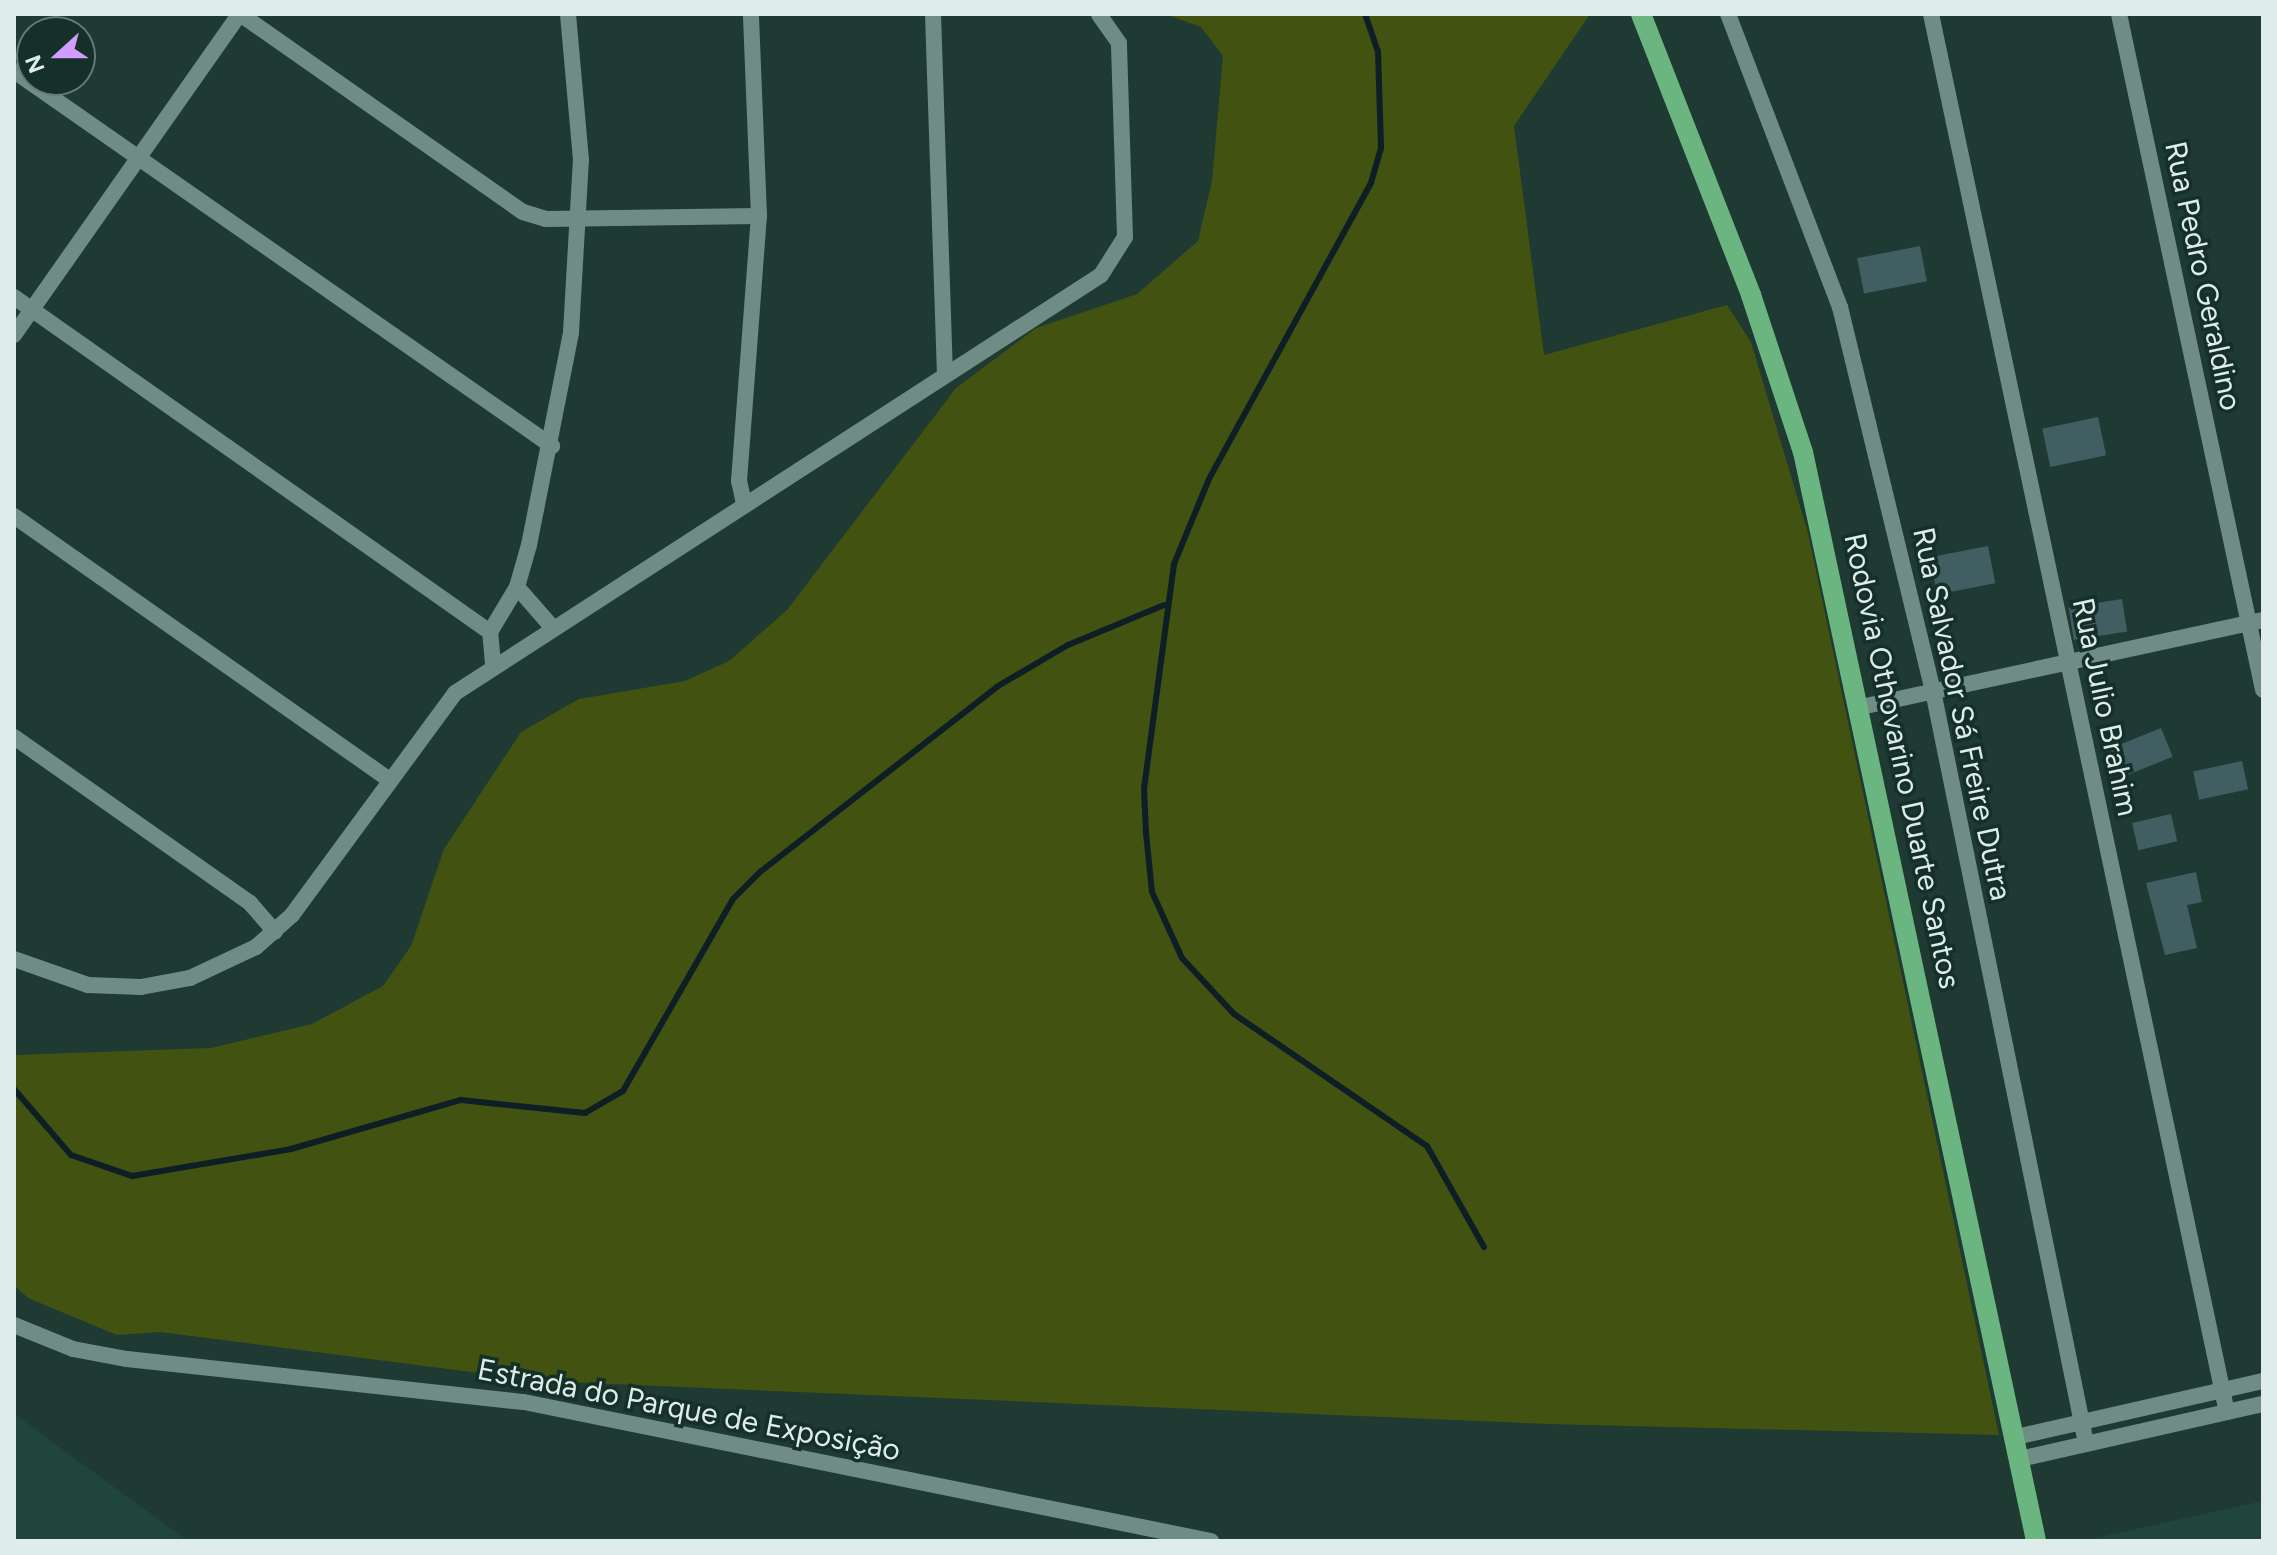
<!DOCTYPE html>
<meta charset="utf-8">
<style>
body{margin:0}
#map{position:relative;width:2277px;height:1555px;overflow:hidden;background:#1f3a33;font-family:Figtree,sans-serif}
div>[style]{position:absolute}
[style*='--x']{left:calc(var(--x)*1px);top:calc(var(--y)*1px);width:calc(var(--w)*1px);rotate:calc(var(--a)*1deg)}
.built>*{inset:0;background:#20453c}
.green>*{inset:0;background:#425211}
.stream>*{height:6px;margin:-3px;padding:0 3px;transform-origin:3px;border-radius:3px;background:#0e1e25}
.building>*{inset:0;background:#415f62;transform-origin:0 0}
.minor>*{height:16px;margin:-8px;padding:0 8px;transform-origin:8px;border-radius:8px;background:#708d85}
.tertiary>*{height:16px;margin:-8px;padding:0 8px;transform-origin:8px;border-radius:8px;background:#708d85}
.primary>*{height:20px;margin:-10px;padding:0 10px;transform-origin:10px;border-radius:10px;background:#6ab580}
span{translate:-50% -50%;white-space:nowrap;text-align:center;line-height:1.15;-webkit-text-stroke:7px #152f29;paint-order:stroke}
.street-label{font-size:30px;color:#deede9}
.frame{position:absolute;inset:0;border:16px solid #deede9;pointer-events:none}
.north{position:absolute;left:16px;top:16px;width:80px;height:80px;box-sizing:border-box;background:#152f29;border:2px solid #657b76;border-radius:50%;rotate:249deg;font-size:22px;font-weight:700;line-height:32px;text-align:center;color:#deede9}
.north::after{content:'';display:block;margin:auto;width:28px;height:36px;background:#d09dfe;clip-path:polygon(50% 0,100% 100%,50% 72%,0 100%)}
</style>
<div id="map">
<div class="built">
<i style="clip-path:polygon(14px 1414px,188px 1541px,14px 1541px)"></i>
<i style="clip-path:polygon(2263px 1501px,2263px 1541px,2086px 1541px,2086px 1540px)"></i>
</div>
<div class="green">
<i style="clip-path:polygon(1165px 14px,1590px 14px,1514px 126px,1544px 355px,1727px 305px,1751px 342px,1808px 533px,1999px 1435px,1548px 1424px,541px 1381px,160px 1332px,117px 1335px,28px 1298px,14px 1285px,14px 1055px,211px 1048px,312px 1024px,383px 986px,411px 946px,444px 849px,521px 732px,579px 699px,685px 681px,729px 661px,787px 610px,956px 388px,1036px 328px,1137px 294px,1198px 241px,1212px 181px,1223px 56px,1201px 27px)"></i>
</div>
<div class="stream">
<i style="--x:1365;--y:14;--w:39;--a:71"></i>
<i style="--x:1378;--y:51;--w:97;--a:88.2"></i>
<i style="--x:1381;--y:148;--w:36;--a:106"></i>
<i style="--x:1371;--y:183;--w:337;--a:118.7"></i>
<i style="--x:1209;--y:479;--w:92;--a:112.4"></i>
<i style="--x:1174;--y:564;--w:226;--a:97.6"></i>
<i style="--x:1144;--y:788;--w:45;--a:87.5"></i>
<i style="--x:1146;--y:833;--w:59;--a:84.2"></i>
<i style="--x:1152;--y:892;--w:72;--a:65.6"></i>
<i style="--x:1182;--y:958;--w:76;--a:47.1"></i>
<i style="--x:1234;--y:1014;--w:234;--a:34.4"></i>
<i style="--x:1427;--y:1146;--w:116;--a:60.6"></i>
<i style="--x:14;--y:1089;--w:87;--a:49.2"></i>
<i style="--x:71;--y:1155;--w:65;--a:19"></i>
<i style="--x:132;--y:1176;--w:161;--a:-9.6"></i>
<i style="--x:291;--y:1149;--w:177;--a:-16.1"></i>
<i style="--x:461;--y:1100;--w:125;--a:6"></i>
<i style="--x:585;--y:1113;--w:44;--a:-30.1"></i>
<i style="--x:623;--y:1091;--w:221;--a:-60.2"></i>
<i style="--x:733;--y:899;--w:38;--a:-45"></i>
<i style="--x:760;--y:872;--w:302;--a:-38"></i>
<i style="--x:998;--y:686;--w:81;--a:-30.4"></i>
<i style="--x:1068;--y:645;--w:104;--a:-22.6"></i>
</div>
<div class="building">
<i style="left:1920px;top:246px;width:36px;height:64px;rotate:79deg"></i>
<i style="left:2098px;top:417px;width:39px;height:57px;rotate:78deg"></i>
<i style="left:1988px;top:546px;width:38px;height:59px;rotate:79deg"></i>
<i style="left:2122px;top:599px;width:33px;height:54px;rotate:81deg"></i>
<i style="left:2161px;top:728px;width:31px;height:56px;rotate:68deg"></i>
<i style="left:2242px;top:761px;width:29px;height:50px;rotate:78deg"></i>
<i style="left:2171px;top:814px;width:28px;height:40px;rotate:77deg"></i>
<i style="clip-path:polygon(2196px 872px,2202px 902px,2187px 905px,2197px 948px,2165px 955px,2146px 883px)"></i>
</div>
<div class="minor">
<i style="--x:240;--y:14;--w:345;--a:35"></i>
<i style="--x:523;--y:212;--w:24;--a:17"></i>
<i style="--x:546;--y:219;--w:213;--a:-0.8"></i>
<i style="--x:933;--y:14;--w:361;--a:88.1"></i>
<i style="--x:1728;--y:14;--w:314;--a:69.1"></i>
<i style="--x:1840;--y:307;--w:395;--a:76.4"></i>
<i style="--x:1933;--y:691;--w:767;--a:78.5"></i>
<i style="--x:1931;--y:14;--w:1429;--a:78.05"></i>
<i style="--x:2119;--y:14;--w:691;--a:77.97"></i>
<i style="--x:14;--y:71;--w:656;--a:34.88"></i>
<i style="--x:14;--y:297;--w:582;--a:35.14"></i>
<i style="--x:14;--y:335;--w:393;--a:-54.9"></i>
<i style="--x:744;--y:504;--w:24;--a:-102"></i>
<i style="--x:739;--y:481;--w:266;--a:-85.7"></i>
<i style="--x:759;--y:216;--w:202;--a:-92.3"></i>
<i style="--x:14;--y:516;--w:459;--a:35.1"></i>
<i style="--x:517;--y:587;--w:53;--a:48.8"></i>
<i style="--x:493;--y:664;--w:32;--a:-95"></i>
<i style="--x:490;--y:632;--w:52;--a:-59"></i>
<i style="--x:517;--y:587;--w:44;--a:-74.1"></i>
<i style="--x:529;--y:545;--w:217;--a:-78.8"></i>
<i style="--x:571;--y:332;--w:172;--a:-86.7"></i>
<i style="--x:581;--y:160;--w:147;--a:-95.1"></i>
<i style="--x:1861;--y:707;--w:411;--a:-12.2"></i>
<i style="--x:14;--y:737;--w:289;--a:35.1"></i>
<i style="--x:250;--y:903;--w:38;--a:49"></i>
<i style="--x:14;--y:959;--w:78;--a:19.4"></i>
<i style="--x:88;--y:985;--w:53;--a:2.2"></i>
<i style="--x:141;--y:987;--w:50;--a:-10.4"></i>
<i style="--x:190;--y:978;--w:73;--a:-25.2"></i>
<i style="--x:256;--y:947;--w:48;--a:-41.6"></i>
<i style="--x:292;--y:915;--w:275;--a:-53.7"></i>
<i style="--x:455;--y:693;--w:769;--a:-32.91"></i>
<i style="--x:1101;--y:275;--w:45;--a:-57.7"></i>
<i style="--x:1125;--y:237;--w:194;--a:-91.8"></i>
<i style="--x:1119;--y:43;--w:35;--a:-125"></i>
<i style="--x:14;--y:1325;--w:64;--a:22.1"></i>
<i style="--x:73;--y:1349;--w:55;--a:10.5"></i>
<i style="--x:127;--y:1359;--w:399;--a:6.2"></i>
<i style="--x:524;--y:1402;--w:701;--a:11.44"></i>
</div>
<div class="tertiary">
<i style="--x:2016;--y:1437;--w:253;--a:-12.8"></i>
<i style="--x:2020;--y:1459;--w:249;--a:-12.8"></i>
</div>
<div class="primary">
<i style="--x:1641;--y:14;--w:302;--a:68.6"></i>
<i style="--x:1751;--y:295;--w:165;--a:71.7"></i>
<i style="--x:1803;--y:452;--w:1114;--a:77.92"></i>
</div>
<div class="street-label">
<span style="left:2203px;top:276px;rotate:78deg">Rua Pedro Geraldino</span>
<span style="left:2105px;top:707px;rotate:78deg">Rua Julio Brahim</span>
<span style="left:1962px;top:714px;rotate:78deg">Rua Salvador Sá Freire Dutra</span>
<span style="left:1902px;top:761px;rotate:78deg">Rodovia Othovarino Duarte Santos</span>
<span style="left:689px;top:1410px;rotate:11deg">Estrada do Parque de Exposição</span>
</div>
<div class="frame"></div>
<div class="north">N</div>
</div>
